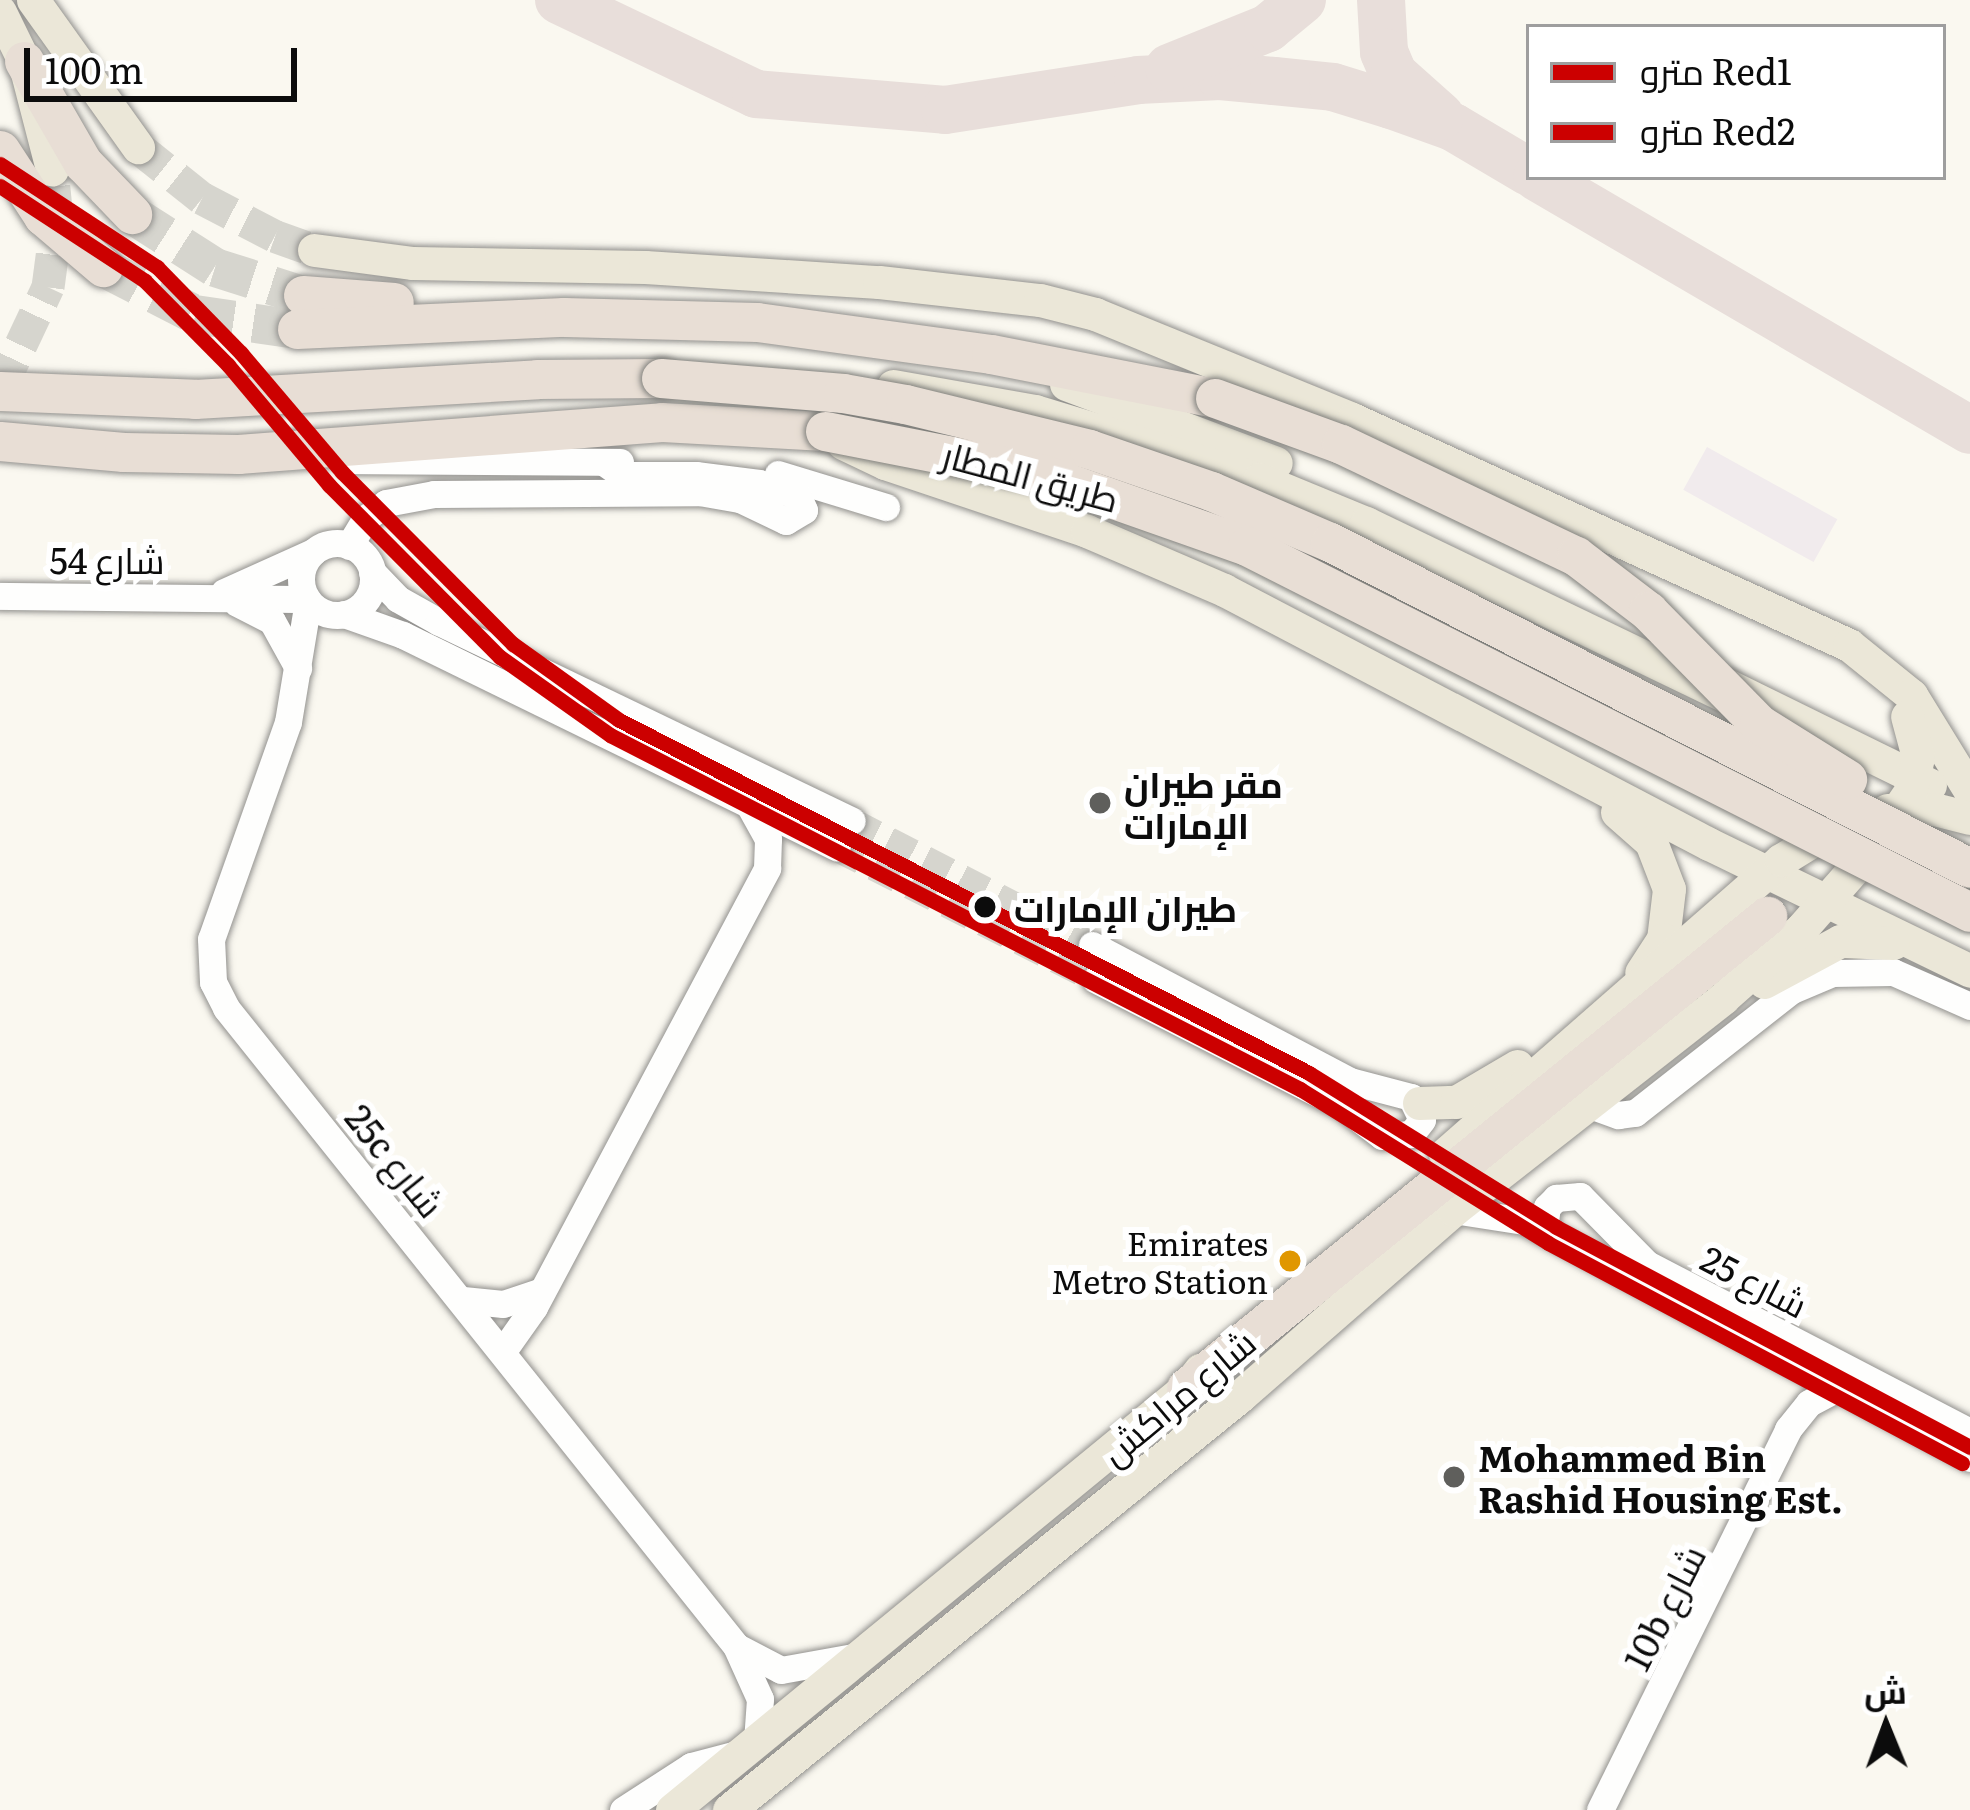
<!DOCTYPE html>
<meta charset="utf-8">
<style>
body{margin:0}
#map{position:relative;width:1970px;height:1810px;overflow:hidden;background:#faf8f0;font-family:Literata,Cairo,serif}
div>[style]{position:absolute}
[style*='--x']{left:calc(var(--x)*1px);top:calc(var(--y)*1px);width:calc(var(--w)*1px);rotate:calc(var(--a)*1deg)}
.industrial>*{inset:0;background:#f1ebed;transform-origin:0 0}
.taxiway>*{height:48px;margin:-24px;padding:0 24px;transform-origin:24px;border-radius:24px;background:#e8deda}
.minor-tunnel>*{height:27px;margin-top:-13.5px;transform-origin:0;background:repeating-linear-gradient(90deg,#d6d5ce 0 27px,transparent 0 41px)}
.major-tunnel>*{height:33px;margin-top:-16.5px;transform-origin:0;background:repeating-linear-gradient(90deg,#d6d5ce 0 33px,transparent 0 49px)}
.highway-tunnel>*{height:39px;margin-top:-19.5px;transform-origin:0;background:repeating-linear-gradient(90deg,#d6d5ce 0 39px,transparent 0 59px)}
.roads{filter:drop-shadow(0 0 3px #93928f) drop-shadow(0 0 3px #93928f)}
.minor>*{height:27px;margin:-13.5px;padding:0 13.5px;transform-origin:13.5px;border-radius:13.5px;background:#fefefd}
.minor>.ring{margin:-13.5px;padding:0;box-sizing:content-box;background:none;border:27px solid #fefefd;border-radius:50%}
.major>*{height:33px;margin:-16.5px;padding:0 16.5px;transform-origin:16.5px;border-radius:16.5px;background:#ebe7d8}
.highway>*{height:39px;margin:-19.5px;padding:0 19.5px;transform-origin:19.5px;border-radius:19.5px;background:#e8ded5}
.bridges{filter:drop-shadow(0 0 3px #80807c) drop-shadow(0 0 3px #80807c)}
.highway-bridge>*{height:39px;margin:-19.5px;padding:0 19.5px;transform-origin:19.5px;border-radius:19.5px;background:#e8ded5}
.metro-1>*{height:15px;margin:-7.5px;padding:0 7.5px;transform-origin:7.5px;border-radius:7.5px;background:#c00}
.metro-2>*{height:15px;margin:-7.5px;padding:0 7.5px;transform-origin:7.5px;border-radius:7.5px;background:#c00}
.dots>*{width:33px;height:33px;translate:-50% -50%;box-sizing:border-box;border:6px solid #fff;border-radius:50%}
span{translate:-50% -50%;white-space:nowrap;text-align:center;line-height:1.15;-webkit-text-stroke:12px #fff;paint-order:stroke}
.bus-label{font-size:33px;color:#0c0c0c}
.right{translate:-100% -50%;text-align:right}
.street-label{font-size:36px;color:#0c0c0c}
.poi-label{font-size:36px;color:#0c0c0c;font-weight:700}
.left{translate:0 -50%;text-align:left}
.stop-label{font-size:36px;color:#0c0c0c;font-weight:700}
.legend{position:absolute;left:1526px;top:24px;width:420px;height:156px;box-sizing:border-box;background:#fff;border:3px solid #9e9e9e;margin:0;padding:15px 21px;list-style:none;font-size:36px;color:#0c0c0c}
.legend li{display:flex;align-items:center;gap:24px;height:60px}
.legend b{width:60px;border:3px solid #9e9e9e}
.north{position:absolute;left:1826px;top:1666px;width:120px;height:120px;-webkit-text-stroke:9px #fff;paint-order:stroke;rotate:359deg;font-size:33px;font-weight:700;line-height:48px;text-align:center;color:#0c0c0c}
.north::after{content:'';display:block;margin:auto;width:42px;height:54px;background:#0c0c0c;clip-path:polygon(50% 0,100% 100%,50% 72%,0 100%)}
.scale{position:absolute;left:24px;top:48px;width:273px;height:54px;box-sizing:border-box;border:6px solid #0c0c0c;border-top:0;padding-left:15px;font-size:36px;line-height:42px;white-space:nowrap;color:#0c0c0c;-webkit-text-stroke:9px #fff;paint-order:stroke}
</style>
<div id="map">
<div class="industrial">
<i style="left:1707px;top:447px;width:149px;height:49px;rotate:29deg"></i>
</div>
<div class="taxiway">
<i style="--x:559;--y:0;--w:218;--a:25.5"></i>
<i style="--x:756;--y:94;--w:190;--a:4.8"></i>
<i style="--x:945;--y:110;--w:195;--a:-8.8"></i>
<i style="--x:1138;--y:80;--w:82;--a:-2.8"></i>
<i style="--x:1220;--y:76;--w:54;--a:5.3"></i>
<i style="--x:1274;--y:81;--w:59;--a:5.8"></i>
<i style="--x:1333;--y:87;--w:61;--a:17.2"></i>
<i style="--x:1391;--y:105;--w:66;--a:19.5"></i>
<i style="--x:1453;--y:127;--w:88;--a:30.6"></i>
<i style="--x:1381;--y:0;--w:52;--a:86.7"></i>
<i style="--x:1384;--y:52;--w:25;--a:67"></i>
<i style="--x:1394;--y:75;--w:62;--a:41.7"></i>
<i style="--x:1169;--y:68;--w:107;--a:-22"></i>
<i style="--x:1268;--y:28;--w:44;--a:-39.5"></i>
<i style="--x:1537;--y:177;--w:501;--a:30.3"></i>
</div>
<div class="minor-tunnel">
<i style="--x:852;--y:821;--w:270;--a:27.3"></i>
<i style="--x:837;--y:848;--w:289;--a:26.9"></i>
</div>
<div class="major-tunnel">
<i style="--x:138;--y:147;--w:82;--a:38.6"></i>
<i style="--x:202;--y:198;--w:82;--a:27.5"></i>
<i style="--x:275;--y:236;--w:41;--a:19.7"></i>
<i style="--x:0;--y:389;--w:113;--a:-64.8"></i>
<i style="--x:48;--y:287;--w:69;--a:-82.5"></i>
<i style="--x:57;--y:219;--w:50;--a:-95.7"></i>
</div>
<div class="highway-tunnel">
<i style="--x:132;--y:214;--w:98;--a:32.6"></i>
<i style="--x:215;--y:267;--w:92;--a:17.7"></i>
<i style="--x:103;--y:267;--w:103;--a:27.1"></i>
<i style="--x:195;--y:314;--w:103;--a:8.4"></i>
</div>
<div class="roads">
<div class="minor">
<i style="--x:347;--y:460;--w:273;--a:0.4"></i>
<i style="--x:778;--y:474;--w:113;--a:17"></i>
<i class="ring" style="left:301px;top:543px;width:45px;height:45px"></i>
<i style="--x:349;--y:546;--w:33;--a:-59"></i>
<i style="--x:366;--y:518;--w:25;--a:-37"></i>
<i style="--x:386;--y:503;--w:49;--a:-10.6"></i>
<i style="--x:434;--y:494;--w:265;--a:-0.4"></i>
<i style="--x:699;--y:492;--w:42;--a:9.7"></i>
<i style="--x:740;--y:499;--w:51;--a:25.6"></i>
<i style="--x:786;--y:521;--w:21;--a:-31"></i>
<i style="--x:804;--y:510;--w:15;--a:-113"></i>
<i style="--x:798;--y:496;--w:41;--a:-161.6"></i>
<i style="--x:759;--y:483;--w:64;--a:-172.8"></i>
<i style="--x:696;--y:475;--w:74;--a:180"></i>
<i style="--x:622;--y:475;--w:21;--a:-145"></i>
<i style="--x:372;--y:572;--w:37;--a:46"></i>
<i style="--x:398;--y:599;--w:47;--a:29.3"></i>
<i style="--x:439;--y:622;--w:458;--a:25.7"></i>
<i style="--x:224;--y:592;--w:98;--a:-24.2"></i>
<i style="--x:0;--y:596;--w:307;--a:0.6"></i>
<i style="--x:308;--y:601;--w:123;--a:99.4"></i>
<i style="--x:288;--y:722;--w:230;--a:109.5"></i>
<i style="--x:211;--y:939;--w:43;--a:87.3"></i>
<i style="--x:213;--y:982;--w:29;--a:63"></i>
<i style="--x:226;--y:1008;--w:817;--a:51.36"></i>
<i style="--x:736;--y:1646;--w:58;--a:65.6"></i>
<i style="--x:760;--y:1699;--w:42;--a:94.1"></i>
<i style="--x:237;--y:603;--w:39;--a:27"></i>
<i style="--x:272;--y:621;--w:54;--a:61"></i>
<i style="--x:344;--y:614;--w:63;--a:19.6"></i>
<i style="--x:403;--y:635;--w:483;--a:26.1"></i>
<i style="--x:1092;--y:945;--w:292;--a:27.8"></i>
<i style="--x:1350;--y:1081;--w:63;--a:14.7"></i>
<i style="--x:1411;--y:1097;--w:25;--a:64"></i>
<i style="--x:1422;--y:1120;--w:18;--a:128"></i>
<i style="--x:1411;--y:1134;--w:29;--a:176"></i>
<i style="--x:1382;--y:1136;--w:51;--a:-142.9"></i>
<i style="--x:1341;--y:1105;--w:276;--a:-152.9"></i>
<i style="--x:1590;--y:1105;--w:30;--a:20"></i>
<i style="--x:1618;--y:1115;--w:17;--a:-7"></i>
<i style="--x:1635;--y:1113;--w:199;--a:-38.1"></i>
<i style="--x:1792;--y:990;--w:43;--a:-23"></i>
<i style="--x:1832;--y:973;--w:61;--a:-0.9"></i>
<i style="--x:1893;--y:972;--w:84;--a:23.8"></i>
<i style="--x:1453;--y:1210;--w:73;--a:8.7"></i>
<i style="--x:1525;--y:1221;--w:504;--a:28.04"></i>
<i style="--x:1544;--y:1230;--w:23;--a:-83"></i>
<i style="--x:1547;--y:1207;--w:13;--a:-45"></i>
<i style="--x:1556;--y:1198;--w:24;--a:-5"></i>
<i style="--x:1580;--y:1196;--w:95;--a:45.4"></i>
<i style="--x:1647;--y:1264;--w:364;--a:27.5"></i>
<i style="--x:463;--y:1300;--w:40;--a:5.7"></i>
<i style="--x:503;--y:1304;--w:41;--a:-18.4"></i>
<i style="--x:503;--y:1351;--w:54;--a:-54.8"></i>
<i style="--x:534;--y:1307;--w:497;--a:-62"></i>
<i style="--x:767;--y:868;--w:29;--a:-88"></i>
<i style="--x:768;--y:839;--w:37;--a:-119"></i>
<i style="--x:739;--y:1648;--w:47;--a:27.6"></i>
<i style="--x:781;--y:1670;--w:79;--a:-10.2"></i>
<i style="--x:623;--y:1810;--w:81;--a:-32.9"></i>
<i style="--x:691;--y:1766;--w:52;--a:-14.6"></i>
<i style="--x:1600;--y:1810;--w:425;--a:-63.7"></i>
<i style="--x:1788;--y:1429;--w:33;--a:-51"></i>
<i style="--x:1809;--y:1403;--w:32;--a:-28"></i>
</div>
<div class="major">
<i style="--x:33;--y:0;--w:181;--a:54.5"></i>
<i style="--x:0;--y:12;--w:55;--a:63.9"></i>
<i style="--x:24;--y:61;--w:112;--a:75.5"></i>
<i style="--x:314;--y:250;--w:100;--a:7.5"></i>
<i style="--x:413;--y:263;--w:232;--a:1"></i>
<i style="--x:645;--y:267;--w:234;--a:3.7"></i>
<i style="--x:879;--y:282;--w:162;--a:6.4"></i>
<i style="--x:1040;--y:300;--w:57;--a:14.3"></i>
<i style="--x:1095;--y:314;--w:278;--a:22.2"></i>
<i style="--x:1352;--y:419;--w:546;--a:24.45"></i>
<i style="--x:1849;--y:645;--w:80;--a:38.9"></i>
<i style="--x:1911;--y:695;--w:113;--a:58.4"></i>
<i style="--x:1066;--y:384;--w:224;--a:20.6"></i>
<i style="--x:893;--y:386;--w:144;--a:10"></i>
<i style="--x:1035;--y:411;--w:234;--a:16.9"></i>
<i style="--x:1259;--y:479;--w:116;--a:22.4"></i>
<i style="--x:1366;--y:523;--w:396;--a:25.7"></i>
<i style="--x:843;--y:443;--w:47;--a:25.5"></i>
<i style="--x:885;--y:463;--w:213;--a:18.6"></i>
<i style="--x:1087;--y:531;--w:149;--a:23.3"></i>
<i style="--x:1224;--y:590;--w:547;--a:27.64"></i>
<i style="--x:1709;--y:844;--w:290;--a:25.9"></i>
<i style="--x:1729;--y:686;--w:224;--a:26.2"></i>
<i style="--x:1887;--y:810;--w:47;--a:-1.2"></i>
<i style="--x:1934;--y:809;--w:37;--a:14"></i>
<i style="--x:1617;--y:812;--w:45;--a:41.4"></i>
<i style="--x:1651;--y:842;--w:50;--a:69"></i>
<i style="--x:1669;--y:889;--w:50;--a:96.8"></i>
<i style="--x:1663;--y:939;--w:40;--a:122.9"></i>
<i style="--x:1764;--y:982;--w:86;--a:-28.3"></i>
<i style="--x:1840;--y:941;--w:53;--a:2.2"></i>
<i style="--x:1419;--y:1103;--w:37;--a:-2"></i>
<i style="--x:1456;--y:1102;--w:71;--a:-30.5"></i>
<i style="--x:1445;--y:1154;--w:446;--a:-41.2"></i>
<i style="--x:1781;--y:860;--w:67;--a:-31.6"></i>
<i style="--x:672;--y:1810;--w:665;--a:-39.39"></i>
<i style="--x:1186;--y:1388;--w:23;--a:-52"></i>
<i style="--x:729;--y:1810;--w:658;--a:-39.01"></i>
<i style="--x:1240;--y:1396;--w:283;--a:-41.1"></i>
<i style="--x:1453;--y:1210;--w:343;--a:-38.1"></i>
<i style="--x:1723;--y:998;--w:106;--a:-41.5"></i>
<i style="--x:1802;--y:928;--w:100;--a:-48.7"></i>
<i style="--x:1868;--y:853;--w:76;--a:-55.7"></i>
<i style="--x:1911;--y:790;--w:34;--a:-78"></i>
<i style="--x:1918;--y:757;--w:42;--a:-105"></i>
</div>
<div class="highway">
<i style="--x:24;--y:61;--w:118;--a:60"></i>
<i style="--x:83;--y:163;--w:71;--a:46.1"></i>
<i style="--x:0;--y:150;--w:79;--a:56.9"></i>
<i style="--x:43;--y:216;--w:79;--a:40.4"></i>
<i style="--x:303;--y:295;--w:91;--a:4.4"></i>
<i style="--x:297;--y:329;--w:267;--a:-2.6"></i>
<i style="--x:564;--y:317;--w:193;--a:1.5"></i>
<i style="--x:757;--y:322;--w:236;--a:7.8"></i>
<i style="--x:991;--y:354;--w:228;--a:11.1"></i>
<i style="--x:0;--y:391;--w:195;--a:2.3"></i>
<i style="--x:195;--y:399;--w:343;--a:-3.3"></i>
<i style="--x:537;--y:379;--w:124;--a:-0.5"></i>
<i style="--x:0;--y:441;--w:124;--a:5.1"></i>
<i style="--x:124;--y:452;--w:114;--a:1"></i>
<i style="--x:238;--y:454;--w:425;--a:-4.3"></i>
<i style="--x:662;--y:422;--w:163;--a:3.2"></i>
<i style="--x:1186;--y:1388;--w:749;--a:-39.09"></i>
</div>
</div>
<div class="bridges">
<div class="highway-bridge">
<i style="--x:661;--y:378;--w:183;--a:4.7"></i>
<i style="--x:843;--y:393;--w:63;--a:10.1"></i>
<i style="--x:905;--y:404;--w:189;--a:13.7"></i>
<i style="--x:1089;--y:449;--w:129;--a:19"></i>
<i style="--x:1211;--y:491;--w:129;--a:23.2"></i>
<i style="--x:1330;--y:542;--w:718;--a:26.99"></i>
<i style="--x:1215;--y:398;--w:134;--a:20.1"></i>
<i style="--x:1341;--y:444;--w:260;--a:25.5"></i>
<i style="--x:1576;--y:556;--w:91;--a:37.4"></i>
<i style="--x:1648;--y:611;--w:158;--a:45.5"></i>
<i style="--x:1759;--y:724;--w:104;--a:32"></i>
<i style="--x:825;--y:431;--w:219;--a:11.1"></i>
<i style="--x:1040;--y:473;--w:219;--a:19.4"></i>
<i style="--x:1247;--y:546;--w:810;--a:26.85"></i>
</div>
</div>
<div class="metro-1">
<i style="--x:0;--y:164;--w:188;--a:33.3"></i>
<i style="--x:157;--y:267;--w:120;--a:45.7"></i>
<i style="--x:241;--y:353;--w:156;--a:49.7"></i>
<i style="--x:342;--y:472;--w:243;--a:45.2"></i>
<i style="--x:513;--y:644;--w:130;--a:35.6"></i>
<i style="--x:619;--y:720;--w:775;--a:27.09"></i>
<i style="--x:1309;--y:1073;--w:291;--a:31.9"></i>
<i style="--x:1556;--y:1227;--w:469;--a:28"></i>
</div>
<div class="metro-2">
<i style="--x:0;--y:186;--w:173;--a:33.2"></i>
<i style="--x:145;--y:281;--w:118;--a:45.3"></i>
<i style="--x:228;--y:365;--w:157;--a:49.9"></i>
<i style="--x:329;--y:485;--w:243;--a:45.2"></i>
<i style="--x:500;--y:657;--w:135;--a:35.3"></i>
<i style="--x:610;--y:735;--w:776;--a:27.16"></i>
<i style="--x:1300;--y:1089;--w:292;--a:31.8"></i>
<i style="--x:1548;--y:1243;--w:469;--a:28"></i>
</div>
<div class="dots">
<i style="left:1100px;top:803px;background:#5f5f5c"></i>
<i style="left:985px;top:907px;background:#0c0c0c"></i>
<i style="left:1290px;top:1261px;background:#e09701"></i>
<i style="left:1454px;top:1477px;background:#5f5f5c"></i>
</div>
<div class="bus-label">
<span class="right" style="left:1268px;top:1261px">Emirates<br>Metro Station</span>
</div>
<div class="street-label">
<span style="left:1031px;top:475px;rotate:15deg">طريق المطار</span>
<span style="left:107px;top:559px">شارع 54</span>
<span style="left:396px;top:1160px;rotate:51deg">25c شارع</span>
<span style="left:1755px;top:1280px;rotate:27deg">شارع 25</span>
<span style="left:1177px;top:1396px;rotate:-40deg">شارع مراكش</span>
<span style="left:1663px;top:1607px;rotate:-63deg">10b شارع</span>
</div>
<div class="poi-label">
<span class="left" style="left:1124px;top:803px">مقر طيران<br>الإمارات</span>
<span class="left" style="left:1478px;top:1477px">Mohammed Bin<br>Rashid Housing Est.</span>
</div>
<div class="stop-label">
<span class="left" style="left:1014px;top:907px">طيران الإمارات</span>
</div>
<ul class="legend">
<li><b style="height:15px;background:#c00"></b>مترو Red1</li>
<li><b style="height:15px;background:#c00"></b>مترو Red2</li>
</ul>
<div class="north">ش</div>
<div class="scale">100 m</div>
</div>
